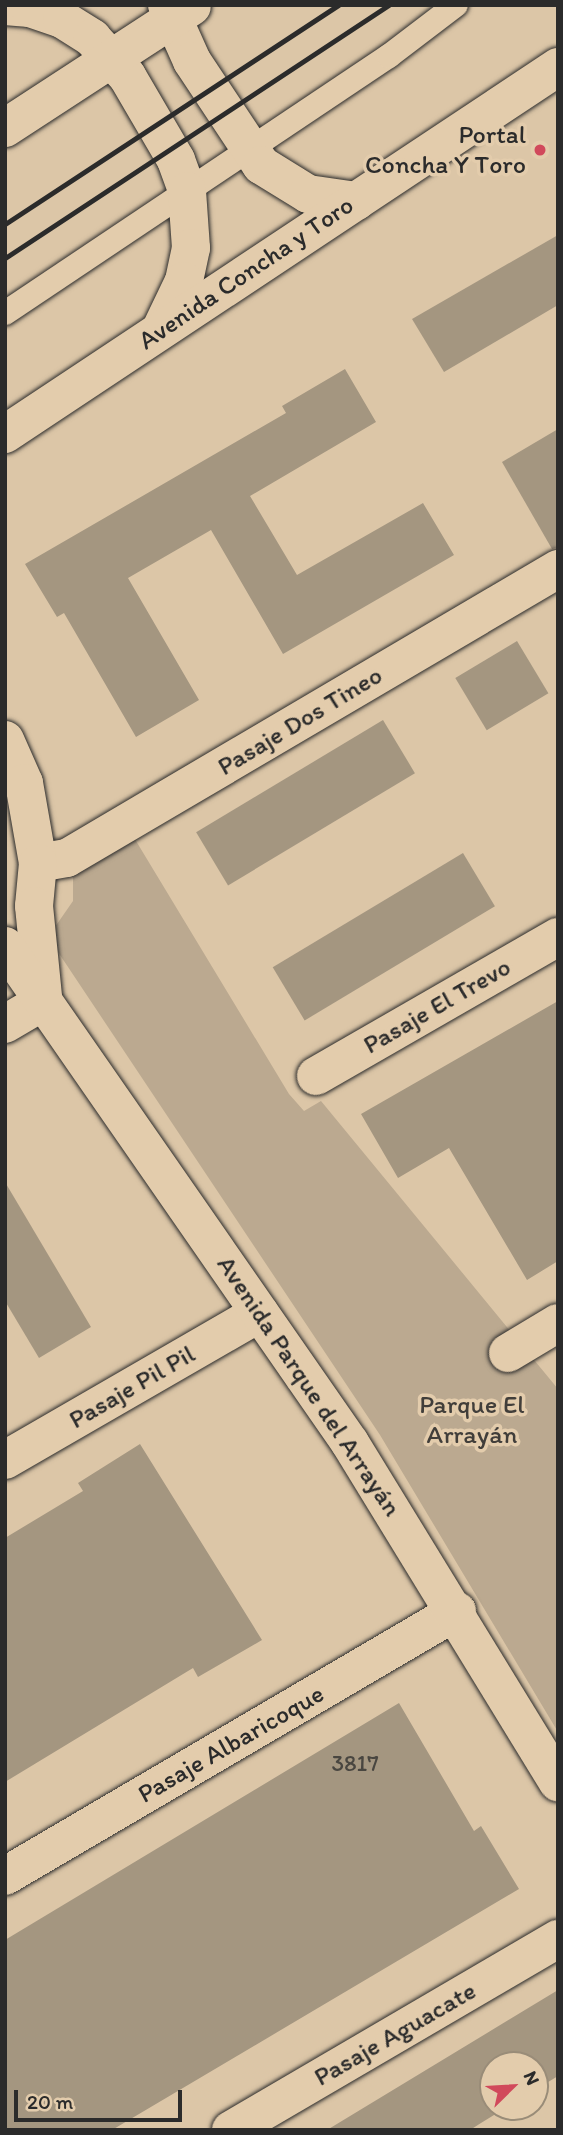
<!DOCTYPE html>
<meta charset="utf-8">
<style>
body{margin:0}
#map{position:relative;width:563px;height:2135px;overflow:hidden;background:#dcc6a7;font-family:Itim,sans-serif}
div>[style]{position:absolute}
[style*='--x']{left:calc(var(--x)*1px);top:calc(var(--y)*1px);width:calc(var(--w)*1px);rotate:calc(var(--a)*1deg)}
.green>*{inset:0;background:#bba990}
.building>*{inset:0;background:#a49680;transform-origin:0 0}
.roads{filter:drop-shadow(0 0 2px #2b2b2b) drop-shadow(0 0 2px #2b2b2b)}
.lane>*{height:24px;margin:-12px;padding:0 12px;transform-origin:12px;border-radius:12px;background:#e3ccac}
.street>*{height:38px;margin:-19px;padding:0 19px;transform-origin:19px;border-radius:19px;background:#e3ccac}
.secondary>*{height:38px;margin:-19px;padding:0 19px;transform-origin:19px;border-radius:19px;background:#e3ccac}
.primary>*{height:38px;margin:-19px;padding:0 19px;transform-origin:19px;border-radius:19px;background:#e3ccac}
.rail>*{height:5px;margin:-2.5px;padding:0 2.5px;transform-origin:2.5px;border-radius:2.5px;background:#2b2b2b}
.dots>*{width:19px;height:19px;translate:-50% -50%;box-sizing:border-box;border:4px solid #e3ccac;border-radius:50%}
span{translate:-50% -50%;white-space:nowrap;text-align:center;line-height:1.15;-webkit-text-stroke:7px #e3ccac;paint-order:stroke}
.number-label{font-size:23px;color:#494640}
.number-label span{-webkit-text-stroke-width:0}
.poi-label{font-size:26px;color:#2b2b2b}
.right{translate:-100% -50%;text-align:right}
.street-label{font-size:26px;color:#2b2b2b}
.park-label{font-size:26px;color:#413e3a}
.frame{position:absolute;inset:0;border:7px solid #2b2b2b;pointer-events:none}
.north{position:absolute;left:479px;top:2051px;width:70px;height:70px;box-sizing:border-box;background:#e3ccac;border:2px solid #998c78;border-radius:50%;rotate:66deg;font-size:19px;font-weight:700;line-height:28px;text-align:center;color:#2b2b2b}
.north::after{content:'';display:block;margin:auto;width:24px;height:32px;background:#d1495b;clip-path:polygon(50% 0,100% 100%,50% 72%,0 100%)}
.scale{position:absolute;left:14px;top:2090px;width:168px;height:32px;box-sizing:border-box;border:4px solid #2b2b2b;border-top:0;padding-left:9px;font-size:21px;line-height:24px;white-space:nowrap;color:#2b2b2b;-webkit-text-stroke:5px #e3ccac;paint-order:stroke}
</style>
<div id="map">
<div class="green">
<i style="clip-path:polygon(133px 836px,289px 1094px,304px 1111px,321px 1101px,558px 1389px,558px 1732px,380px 1435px,48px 937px,73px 901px,73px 868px)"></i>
</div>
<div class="building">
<i style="clip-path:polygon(558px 235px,558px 305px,444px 372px,412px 319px)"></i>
<i style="clip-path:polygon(345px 369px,376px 422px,250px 496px,297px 575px,423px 503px,454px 555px,283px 654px,211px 530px,128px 578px,199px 700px,136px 737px,64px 613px,57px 617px,25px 564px,286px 413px,282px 406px)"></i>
<i style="clip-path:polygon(558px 429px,558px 547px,552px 549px,502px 462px)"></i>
<i style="left:517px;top:641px;width:61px;height:72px;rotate:59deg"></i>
<i style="left:383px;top:720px;width:62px;height:218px;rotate:59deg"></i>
<i style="left:463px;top:853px;width:62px;height:222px;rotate:59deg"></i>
<i style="clip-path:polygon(558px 1001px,558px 1261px,527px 1280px,449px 1148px,398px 1178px,361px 1114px)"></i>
<i style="clip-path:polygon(5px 1182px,91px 1327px,39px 1358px,5px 1301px)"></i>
<i style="clip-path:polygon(140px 1444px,262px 1640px,198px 1677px,193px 1668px,5px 1782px,5px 1538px,83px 1491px,78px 1483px)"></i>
<i style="clip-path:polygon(399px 1703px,474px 1831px,481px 1826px,519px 1889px,112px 2130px,5px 2130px,5px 1940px)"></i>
<i style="clip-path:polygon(558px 1990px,558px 2076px,535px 2090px,535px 2065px,493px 2065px,493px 2107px,507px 2107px,481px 2123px,470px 2130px,327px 2130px)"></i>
</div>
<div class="roads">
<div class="lane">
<i style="--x:5;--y:313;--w:462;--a:-33.8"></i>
<i style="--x:389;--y:56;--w:84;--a:-37.3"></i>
</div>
<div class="street">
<i style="--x:38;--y:863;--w:29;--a:-10"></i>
<i style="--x:67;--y:858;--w:570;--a:-30.48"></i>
<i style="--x:5;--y:1024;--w:45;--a:-30.5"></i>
<i style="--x:316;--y:1076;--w:279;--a:-29.9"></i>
<i style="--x:508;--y:1353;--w:58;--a:-31"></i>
<i style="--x:5;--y:1460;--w:294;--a:-30"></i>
<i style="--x:5;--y:1876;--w:524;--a:-30.38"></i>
<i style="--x:231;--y:2130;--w:379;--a:-30.3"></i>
</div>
<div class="secondary">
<i style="--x:5;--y:740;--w:47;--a:66.2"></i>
<i style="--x:24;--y:783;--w:81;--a:80.1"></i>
<i style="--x:38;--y:863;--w:43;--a:95.3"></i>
<i style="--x:34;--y:906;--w:90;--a:84.3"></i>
<i style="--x:5;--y:946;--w:605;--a:55.23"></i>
<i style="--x:350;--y:1443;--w:398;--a:58.5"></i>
</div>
<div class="primary">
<i style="--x:167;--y:5;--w:61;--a:65.9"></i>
<i style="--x:192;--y:61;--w:125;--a:56.4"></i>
<i style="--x:261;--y:165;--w:55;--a:31.7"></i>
<i style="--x:308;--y:194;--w:49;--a:8.3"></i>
<i style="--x:5;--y:6;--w:25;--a:5"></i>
<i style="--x:30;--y:8;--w:34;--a:19"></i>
<i style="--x:62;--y:19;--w:36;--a:32"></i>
<i style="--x:92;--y:38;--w:52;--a:47.4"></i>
<i style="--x:127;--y:76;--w:97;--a:59.7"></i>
<i style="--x:176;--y:160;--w:33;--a:70"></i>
<i style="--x:187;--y:191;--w:57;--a:86"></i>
<i style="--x:191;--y:248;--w:34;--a:102"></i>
<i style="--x:184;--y:281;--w:53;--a:115.6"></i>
<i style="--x:5;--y:128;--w:223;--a:-33.1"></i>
<i style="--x:5;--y:434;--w:664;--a:-33.57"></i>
</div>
</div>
<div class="rail">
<i style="--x:5;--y:224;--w:399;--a:-33.3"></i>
<i style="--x:5;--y:258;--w:460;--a:-33.4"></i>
</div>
<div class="dots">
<i style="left:540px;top:150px;background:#d1495b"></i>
</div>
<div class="number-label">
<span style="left:355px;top:1763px">3817</span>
</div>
<div class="poi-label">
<span class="right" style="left:526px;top:150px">Portal<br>Concha Y Toro</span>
</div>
<div class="street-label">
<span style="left:246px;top:273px;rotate:-34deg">Avenida Concha y Toro</span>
<span style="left:300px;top:721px;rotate:-31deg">Pasaje Dos Tineo</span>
<span style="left:437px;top:1006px;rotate:-30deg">Pasaje El Trevo</span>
<span style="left:309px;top:1386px;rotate:56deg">Avenida Parque del Arrayán</span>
<span style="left:132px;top:1387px;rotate:-30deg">Pasaje Pil Pil</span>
<span style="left:231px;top:1744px;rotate:-30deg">Pasaje Albaricoque</span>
<span style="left:395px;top:2034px;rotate:-30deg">Pasaje Aguacate</span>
</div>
<div class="park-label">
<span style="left:472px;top:1420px">Parque El<br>Arrayán</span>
</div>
<div class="frame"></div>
<div class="north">N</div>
<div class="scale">20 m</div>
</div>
